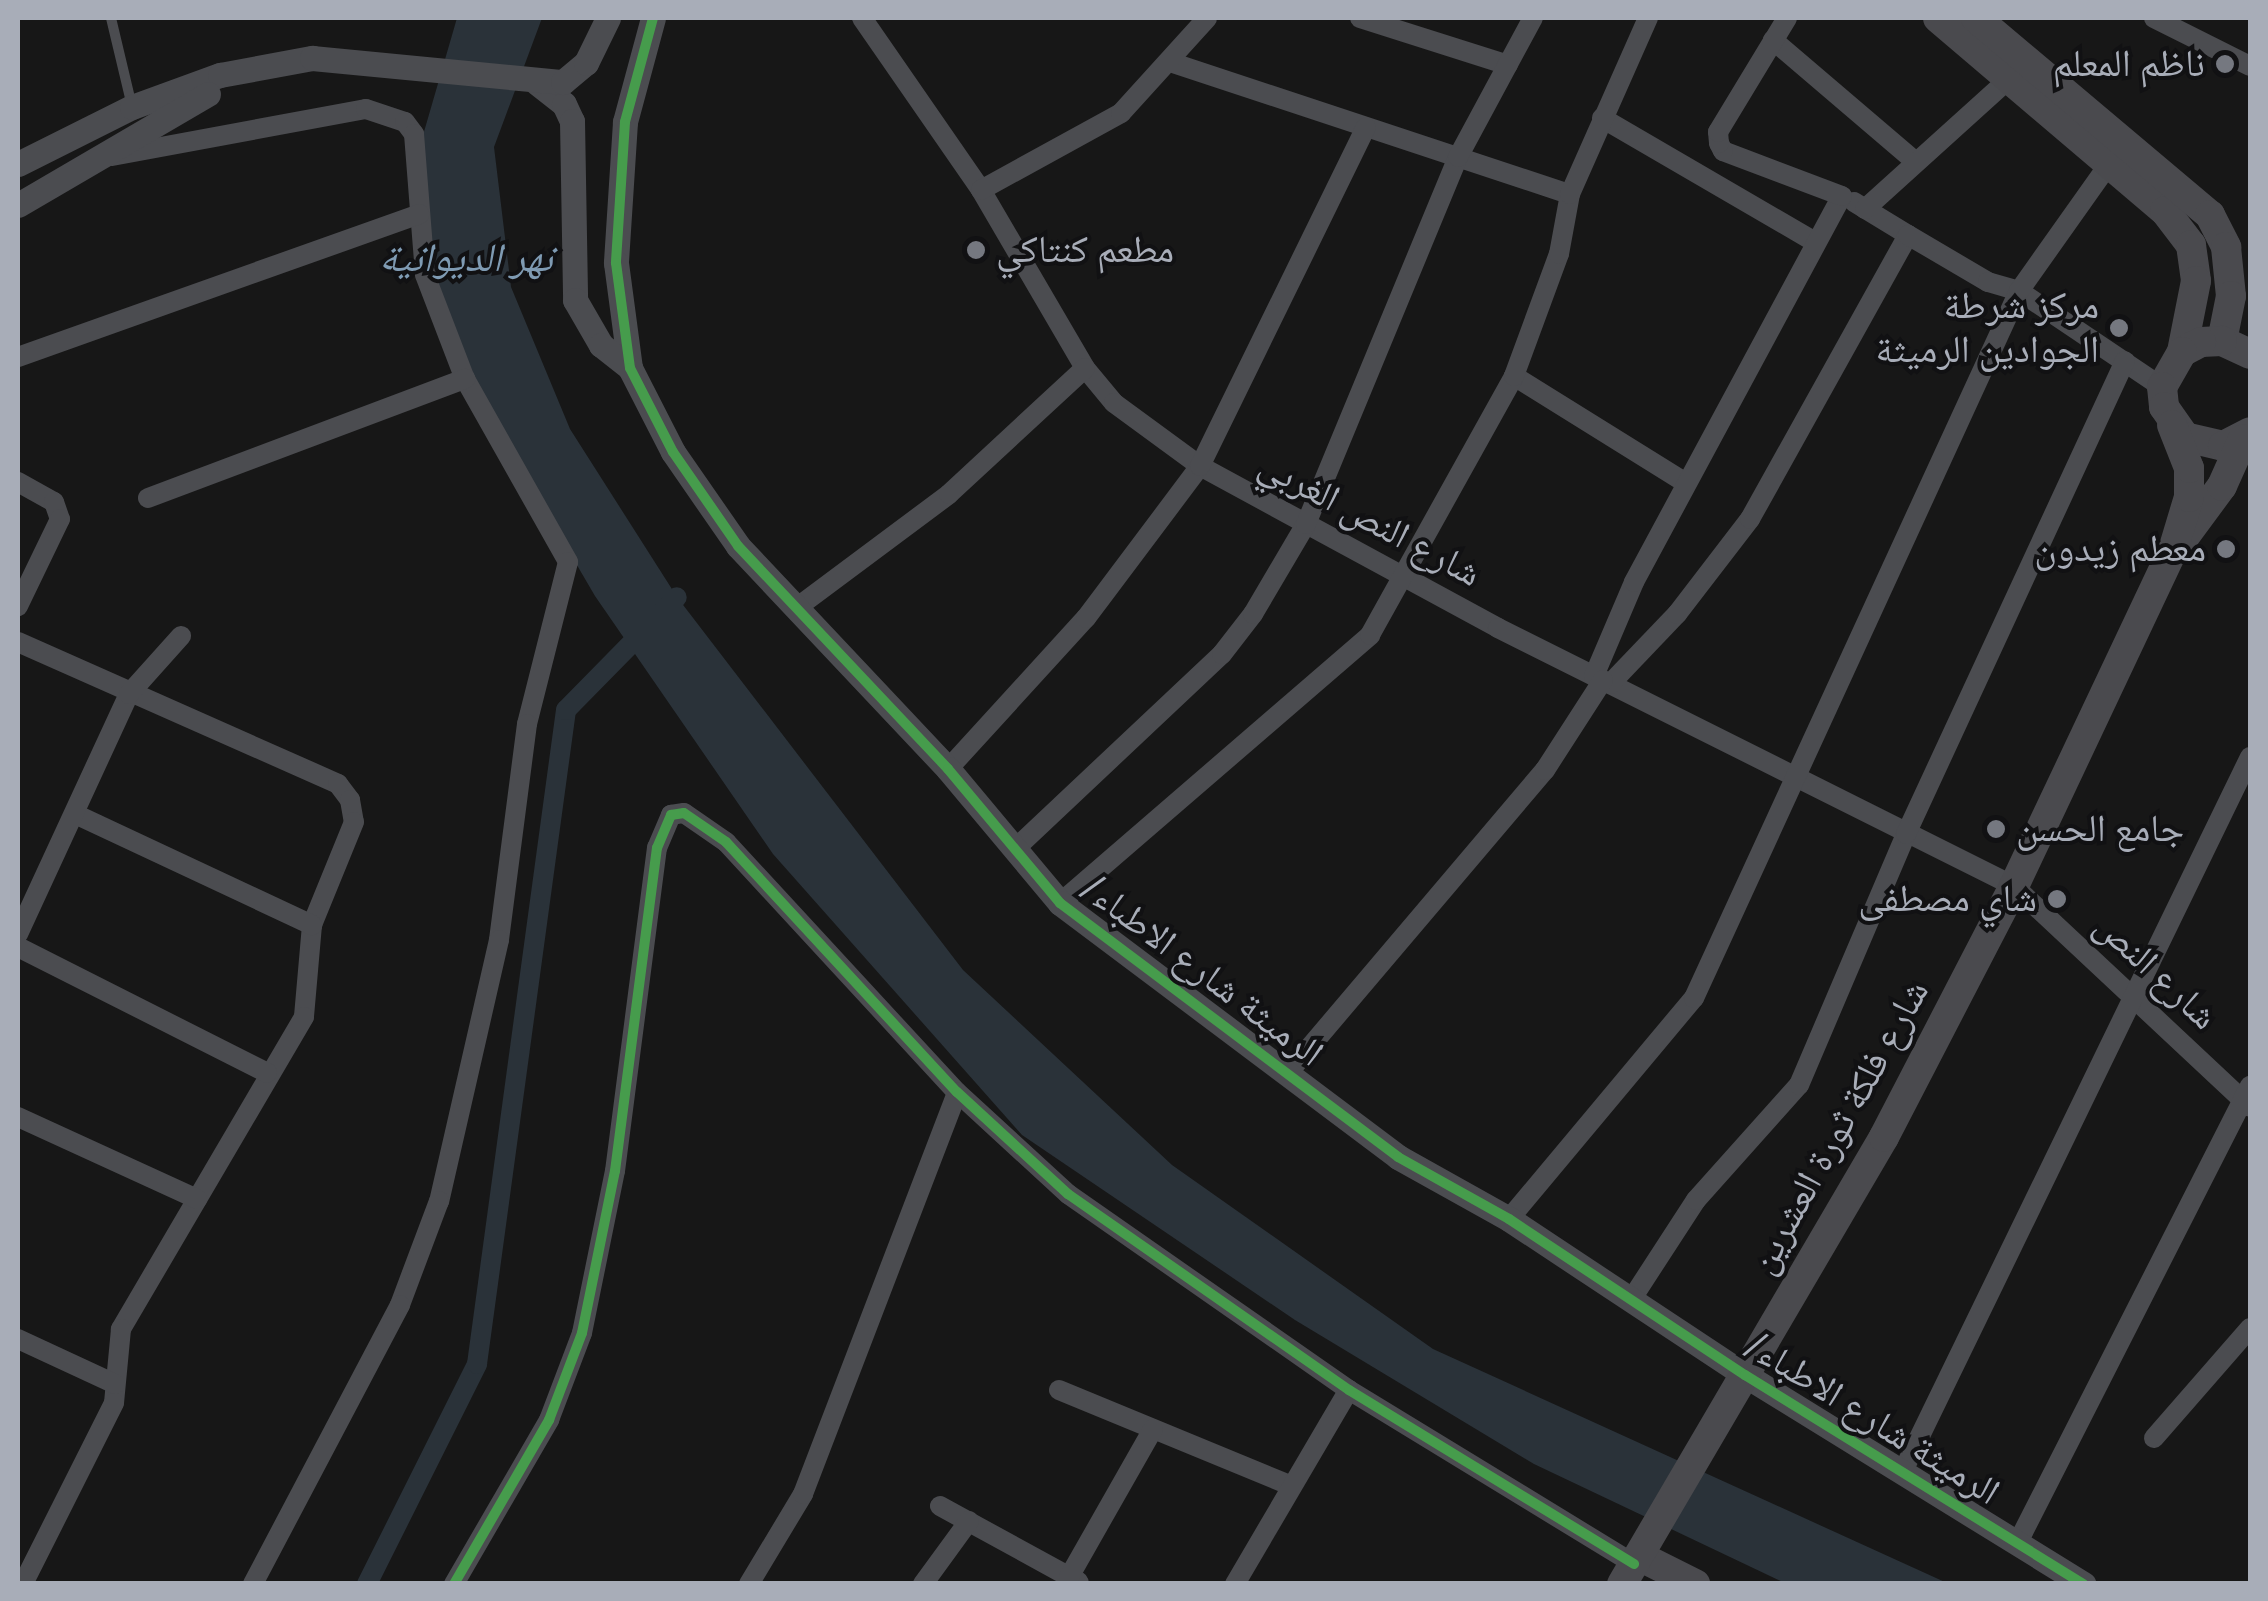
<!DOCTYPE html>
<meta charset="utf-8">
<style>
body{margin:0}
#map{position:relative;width:2268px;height:1601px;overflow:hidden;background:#171717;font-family:Karla,"Noto Naskh Arabic",sans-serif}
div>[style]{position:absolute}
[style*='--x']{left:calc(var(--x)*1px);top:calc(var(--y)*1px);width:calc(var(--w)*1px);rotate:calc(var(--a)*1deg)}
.water>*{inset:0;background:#2a3239}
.canal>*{height:20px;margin:-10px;padding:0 10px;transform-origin:10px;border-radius:10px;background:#2a3239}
.service>*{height:10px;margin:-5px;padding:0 5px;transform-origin:5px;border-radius:5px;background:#4b4c50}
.minor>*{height:20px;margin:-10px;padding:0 10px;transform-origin:10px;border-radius:10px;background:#4b4c50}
.tertiary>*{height:25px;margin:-12.5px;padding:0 12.5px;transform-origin:12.5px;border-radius:12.5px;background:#4b4c50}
.secondary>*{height:30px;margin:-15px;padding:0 15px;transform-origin:15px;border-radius:15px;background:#4a4a4e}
.cycleway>*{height:10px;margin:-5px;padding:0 5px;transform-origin:5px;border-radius:5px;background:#469c4c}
.dots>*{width:28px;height:28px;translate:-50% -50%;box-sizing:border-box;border:5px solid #111113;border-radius:50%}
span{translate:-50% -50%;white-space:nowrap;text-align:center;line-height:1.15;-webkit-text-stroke:8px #111113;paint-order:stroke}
.poi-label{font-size:38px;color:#a8adb8}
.right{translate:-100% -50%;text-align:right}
.left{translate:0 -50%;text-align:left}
.street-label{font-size:38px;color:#a8adb8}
.water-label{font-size:40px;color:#7f9bb3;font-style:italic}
.frame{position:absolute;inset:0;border:20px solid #a8adb8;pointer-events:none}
</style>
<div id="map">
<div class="water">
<i style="clip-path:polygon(457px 18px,542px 18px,494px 147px,511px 287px,570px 429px,677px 597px,963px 970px,1172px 1165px,1433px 1349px,1947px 1583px,1785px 1583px,1534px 1464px,1295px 1320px,1022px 1135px,773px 854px,595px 596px,484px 406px,426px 268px,419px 149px)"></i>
</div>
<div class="canal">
<i style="--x:367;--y:1584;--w:246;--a:-63.4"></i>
<i style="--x:477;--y:1364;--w:660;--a:-82.25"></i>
<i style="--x:566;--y:710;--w:158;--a:-45.5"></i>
</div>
<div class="service">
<i style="--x:111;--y:18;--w:90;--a:76.6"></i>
</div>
<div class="minor">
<i style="--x:862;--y:18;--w:209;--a:55.3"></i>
<i style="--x:981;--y:190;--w:206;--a:59.7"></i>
<i style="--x:1085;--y:368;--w:45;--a:50.4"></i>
<i style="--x:1114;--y:403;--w:107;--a:36.2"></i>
<i style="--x:1200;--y:466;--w:339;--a:28.5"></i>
<i style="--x:1498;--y:628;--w:577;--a:26.57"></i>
<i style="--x:2014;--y:886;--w:323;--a:43.1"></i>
<i style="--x:1360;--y:18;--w:155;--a:17.6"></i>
<i style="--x:2154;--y:18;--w:107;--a:26.6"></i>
<i style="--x:1773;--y:40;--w:188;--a:40.5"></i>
<i style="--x:1170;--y:62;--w:421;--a:18.3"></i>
<i style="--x:1602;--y:118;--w:244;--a:30.2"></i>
<i style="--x:112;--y:156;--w:258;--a:-10.5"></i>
<i style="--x:366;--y:109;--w:41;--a:18.4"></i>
<i style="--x:405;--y:122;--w:15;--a:53"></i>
<i style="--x:414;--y:134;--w:141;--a:85.5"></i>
<i style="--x:425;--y:275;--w:111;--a:69"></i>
<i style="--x:465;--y:379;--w:210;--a:60.6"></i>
<i style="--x:568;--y:562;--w:167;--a:104.2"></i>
<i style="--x:527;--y:724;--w:218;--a:97.4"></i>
<i style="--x:499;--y:940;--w:268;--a:102.9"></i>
<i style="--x:439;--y:1201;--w:111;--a:110.6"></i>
<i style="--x:400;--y:1305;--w:315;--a:117.8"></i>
<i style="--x:981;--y:190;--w:160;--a:-28.8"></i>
<i style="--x:1121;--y:113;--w:128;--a:-47.8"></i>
<i style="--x:1854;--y:202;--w:63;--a:31.4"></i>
<i style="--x:1865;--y:209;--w:194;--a:-42.1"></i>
<i style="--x:18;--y:357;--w:426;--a:-19.6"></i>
<i style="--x:1514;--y:376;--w:203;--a:31.9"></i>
<i style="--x:18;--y:482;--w:41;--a:29.1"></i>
<i style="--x:54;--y:502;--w:18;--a:71"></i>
<i style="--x:60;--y:519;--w:97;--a:115.8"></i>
<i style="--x:148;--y:498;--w:339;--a:-20.6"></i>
<i style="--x:799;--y:606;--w:187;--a:-36.7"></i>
<i style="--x:949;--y:494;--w:185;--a:-42.8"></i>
<i style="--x:18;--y:642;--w:350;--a:23.9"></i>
<i style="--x:338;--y:784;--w:20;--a:53"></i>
<i style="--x:350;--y:800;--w:22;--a:80"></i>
<i style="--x:354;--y:822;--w:111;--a:112.2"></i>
<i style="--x:312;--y:925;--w:92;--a:95"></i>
<i style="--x:304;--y:1017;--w:362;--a:120.4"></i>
<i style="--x:121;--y:1329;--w:74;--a:95.4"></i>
<i style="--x:114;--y:1403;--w:203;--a:116.7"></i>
<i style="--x:1594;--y:676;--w:102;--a:-66.9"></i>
<i style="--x:1634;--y:582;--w:438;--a:-61.7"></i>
<i style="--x:1842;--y:196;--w:127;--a:-159.3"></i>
<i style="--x:1723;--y:151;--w:9;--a:-117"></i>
<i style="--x:1719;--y:143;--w:11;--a:-95"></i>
<i style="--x:1718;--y:132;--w:133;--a:-58.8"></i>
<i style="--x:1610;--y:684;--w:97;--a:-46.3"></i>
<i style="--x:1677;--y:614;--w:120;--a:-52.5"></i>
<i style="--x:1750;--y:519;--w:325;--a:-60.9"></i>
<i style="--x:1908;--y:235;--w:93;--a:30.4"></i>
<i style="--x:1988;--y:282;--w:32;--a:16"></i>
<i style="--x:2019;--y:291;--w:172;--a:33.9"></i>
<i style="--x:948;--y:769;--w:205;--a:-47.6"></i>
<i style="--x:1086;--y:618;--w:190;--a:-53.1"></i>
<i style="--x:1200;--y:466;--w:377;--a:-63.9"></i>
<i style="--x:75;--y:814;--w:262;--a:25.1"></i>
<i style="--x:1016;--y:848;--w:283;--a:-43.3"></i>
<i style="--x:1222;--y:654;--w:51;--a:-52.2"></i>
<i style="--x:1253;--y:614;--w:104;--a:-59.5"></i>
<i style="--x:1306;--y:524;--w:397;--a:-67.5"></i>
<i style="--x:1458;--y:157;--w:158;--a:-61.7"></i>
<i style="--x:1060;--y:903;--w:410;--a:-40.8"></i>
<i style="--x:1370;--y:635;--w:296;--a:-60.9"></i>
<i style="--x:1514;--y:376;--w:130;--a:-69.8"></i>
<i style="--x:1559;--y:254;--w:61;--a:-79.6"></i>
<i style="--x:1570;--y:194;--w:193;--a:-66.1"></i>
<i style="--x:18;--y:934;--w:264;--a:-65.2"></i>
<i style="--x:129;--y:694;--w:78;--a:-48.1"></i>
<i style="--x:18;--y:947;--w:279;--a:26.8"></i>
<i style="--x:1287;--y:1074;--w:399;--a:-49.7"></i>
<i style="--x:1545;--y:770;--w:107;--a:-57.2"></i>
<i style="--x:18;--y:1117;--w:197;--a:24.6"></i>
<i style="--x:1509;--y:1219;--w:288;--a:-50.1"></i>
<i style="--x:1694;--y:998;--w:778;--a:-65.31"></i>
<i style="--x:2019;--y:291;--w:156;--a:-54.7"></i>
<i style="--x:1631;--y:1300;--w:119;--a:-57"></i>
<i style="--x:1696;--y:1200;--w:154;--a:-48.2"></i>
<i style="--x:1799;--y:1085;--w:273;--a:-66.9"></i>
<i style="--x:1906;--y:834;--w:521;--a:-65.16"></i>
<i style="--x:18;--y:1339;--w:107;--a:24.9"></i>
<i style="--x:1059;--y:1390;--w:250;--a:22.4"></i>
<i style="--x:2154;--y:1438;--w:146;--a:-48.9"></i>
<i style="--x:1902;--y:1473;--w:796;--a:-64.08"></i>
<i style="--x:940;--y:1506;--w:158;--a:28.7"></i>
<i style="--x:2017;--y:1544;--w:514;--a:-63.04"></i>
<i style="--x:1069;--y:1577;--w:170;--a:-60.4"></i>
<i style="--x:454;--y:1584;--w:190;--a:-59.9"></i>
<i style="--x:549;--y:1420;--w:93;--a:-69.2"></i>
<i style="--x:582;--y:1333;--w:165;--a:-78.5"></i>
<i style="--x:615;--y:1171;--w:326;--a:-82.6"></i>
<i style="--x:657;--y:848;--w:36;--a:-67"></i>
<i style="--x:671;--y:815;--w:13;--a:-9"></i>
<i style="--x:684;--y:813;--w:51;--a:34.6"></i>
<i style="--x:726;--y:842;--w:340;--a:47.3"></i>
<i style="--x:957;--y:1092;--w:151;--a:42.6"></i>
<i style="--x:1068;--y:1194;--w:343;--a:34.9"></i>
<i style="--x:1349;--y:1390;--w:334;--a:31.4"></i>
<i style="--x:749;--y:1584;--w:105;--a:-59"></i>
<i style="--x:803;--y:1494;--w:430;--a:-69"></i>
<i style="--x:923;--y:1584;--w:78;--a:-53.9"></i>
<i style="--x:1235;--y:1584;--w:225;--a:-59.6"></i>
</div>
<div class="tertiary">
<i style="--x:653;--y:18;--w:108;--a:105.1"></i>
<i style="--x:625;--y:122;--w:141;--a:93.7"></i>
<i style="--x:616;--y:263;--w:106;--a:82.4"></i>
<i style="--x:630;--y:368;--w:94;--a:62.9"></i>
<i style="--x:673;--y:452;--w:114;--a:55.3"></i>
<i style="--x:738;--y:546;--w:306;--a:46.7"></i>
<i style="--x:948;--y:769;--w:175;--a:50.1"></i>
<i style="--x:1060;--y:903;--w:423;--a:36.9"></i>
<i style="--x:1398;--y:1157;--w:127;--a:29.2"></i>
<i style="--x:1509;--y:1219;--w:283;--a:33.5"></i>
<i style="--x:1745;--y:1375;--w:398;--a:31.7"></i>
<i style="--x:537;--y:83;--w:34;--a:38"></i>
<i style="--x:564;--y:104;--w:19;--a:65"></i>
<i style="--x:572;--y:121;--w:179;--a:89"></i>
<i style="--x:575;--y:300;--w:52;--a:60"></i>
<i style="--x:601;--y:345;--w:37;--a:38"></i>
<i style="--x:18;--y:164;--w:127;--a:-26.6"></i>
<i style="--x:132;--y:107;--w:94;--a:-20"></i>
<i style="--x:220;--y:75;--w:94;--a:-10.5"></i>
<i style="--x:312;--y:58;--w:252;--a:5.5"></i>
<i style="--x:563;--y:82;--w:30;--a:-40"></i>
<i style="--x:586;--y:63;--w:50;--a:-63.9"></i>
<i style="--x:18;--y:205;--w:220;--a:-30.3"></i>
</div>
<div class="secondary">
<i style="--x:1938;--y:18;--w:298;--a:40.4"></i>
<i style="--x:2165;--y:211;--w:43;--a:52.6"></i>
<i style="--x:2191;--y:245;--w:36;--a:82"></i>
<i style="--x:2196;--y:281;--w:72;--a:101.2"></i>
<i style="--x:1976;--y:18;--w:306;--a:40.1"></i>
<i style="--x:2210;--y:215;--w:36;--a:63"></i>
<i style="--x:2226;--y:247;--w:49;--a:84.2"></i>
<i style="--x:2231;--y:296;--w:46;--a:101.3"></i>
<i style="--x:2250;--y:354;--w:31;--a:-155"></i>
<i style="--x:2222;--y:341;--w:21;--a:177"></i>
<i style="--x:2201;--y:342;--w:21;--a:152"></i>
<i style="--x:2182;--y:352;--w:40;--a:119.7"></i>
<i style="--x:2162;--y:387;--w:20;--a:84"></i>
<i style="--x:2164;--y:407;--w:37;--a:55"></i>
<i style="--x:2185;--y:437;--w:39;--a:13"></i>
<i style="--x:2223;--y:446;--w:30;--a:-27"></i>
<i style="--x:2185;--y:536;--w:62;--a:-53.5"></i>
<i style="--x:2222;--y:486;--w:51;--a:-65.9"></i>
<i style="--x:1639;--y:1556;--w:63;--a:26.6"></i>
<i style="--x:1622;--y:1584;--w:518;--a:-59.62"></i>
<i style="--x:1884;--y:1137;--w:283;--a:-62.6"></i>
<i style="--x:2014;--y:886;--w:372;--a:-64.7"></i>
<i style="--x:2173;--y:550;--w:55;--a:-73.2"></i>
<i style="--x:2189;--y:497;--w:29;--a:-90"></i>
<i style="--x:2189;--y:468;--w:46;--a:-111.6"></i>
</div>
<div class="cycleway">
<i style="--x:653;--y:18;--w:108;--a:105.1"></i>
<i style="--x:625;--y:122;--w:141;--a:93.7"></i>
<i style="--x:616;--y:263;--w:106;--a:82.4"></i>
<i style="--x:630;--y:368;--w:94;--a:62.9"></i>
<i style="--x:673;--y:452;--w:114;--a:55.3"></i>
<i style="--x:738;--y:546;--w:306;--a:46.7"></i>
<i style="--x:948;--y:769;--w:175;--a:50.1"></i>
<i style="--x:1060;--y:903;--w:423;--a:36.9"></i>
<i style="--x:1398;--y:1157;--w:127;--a:29.2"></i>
<i style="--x:1509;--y:1219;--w:283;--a:33.5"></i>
<i style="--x:1745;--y:1375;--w:398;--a:31.7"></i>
<i style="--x:454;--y:1584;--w:190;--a:-59.9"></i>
<i style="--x:549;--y:1420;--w:93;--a:-69.2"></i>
<i style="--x:582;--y:1333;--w:165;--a:-78.5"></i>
<i style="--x:615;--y:1171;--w:326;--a:-82.6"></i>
<i style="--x:657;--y:848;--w:36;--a:-67"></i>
<i style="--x:671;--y:815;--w:13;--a:-9"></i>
<i style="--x:684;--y:813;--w:51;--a:34.6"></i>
<i style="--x:726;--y:842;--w:340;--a:47.3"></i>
<i style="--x:957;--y:1092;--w:151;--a:42.6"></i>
<i style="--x:1068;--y:1194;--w:343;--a:34.9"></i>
<i style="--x:1349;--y:1390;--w:334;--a:31.4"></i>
</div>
<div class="dots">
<i style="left:2225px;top:64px;background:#757880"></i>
<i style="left:976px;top:250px;background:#757880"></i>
<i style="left:2119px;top:328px;background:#757880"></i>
<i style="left:2226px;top:549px;background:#757880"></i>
<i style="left:1996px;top:829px;background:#757880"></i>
<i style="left:2057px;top:899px;background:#757880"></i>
</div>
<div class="poi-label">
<span class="right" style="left:2205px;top:64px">ناظم المعلم</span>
<span class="left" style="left:996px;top:250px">مطعم كنتاكي</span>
<span class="right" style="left:2099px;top:328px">مركز شرطة<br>الجوادين الرميثة</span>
<span class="right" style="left:2206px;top:549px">معطم زيدون</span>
<span class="left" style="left:2016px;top:829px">جامع الحسن</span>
<span class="right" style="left:2037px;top:899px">شاي مصطفى</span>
</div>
<div class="street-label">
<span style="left:1370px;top:519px;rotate:28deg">شارع النص الغربي</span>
<span style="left:1202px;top:970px;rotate:37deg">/الرميثة شارع الاطباء</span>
<span style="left:2156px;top:971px;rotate:43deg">شارع النص</span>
<span style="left:1839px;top:1127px;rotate:-61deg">شارع فلكة ثورة العشرين</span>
<span style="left:1872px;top:1418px;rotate:32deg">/الرميثة شارع الاطباء</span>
</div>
<div class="water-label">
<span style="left:466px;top:258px">نهر الديوانية</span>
</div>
<div class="frame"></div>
</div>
